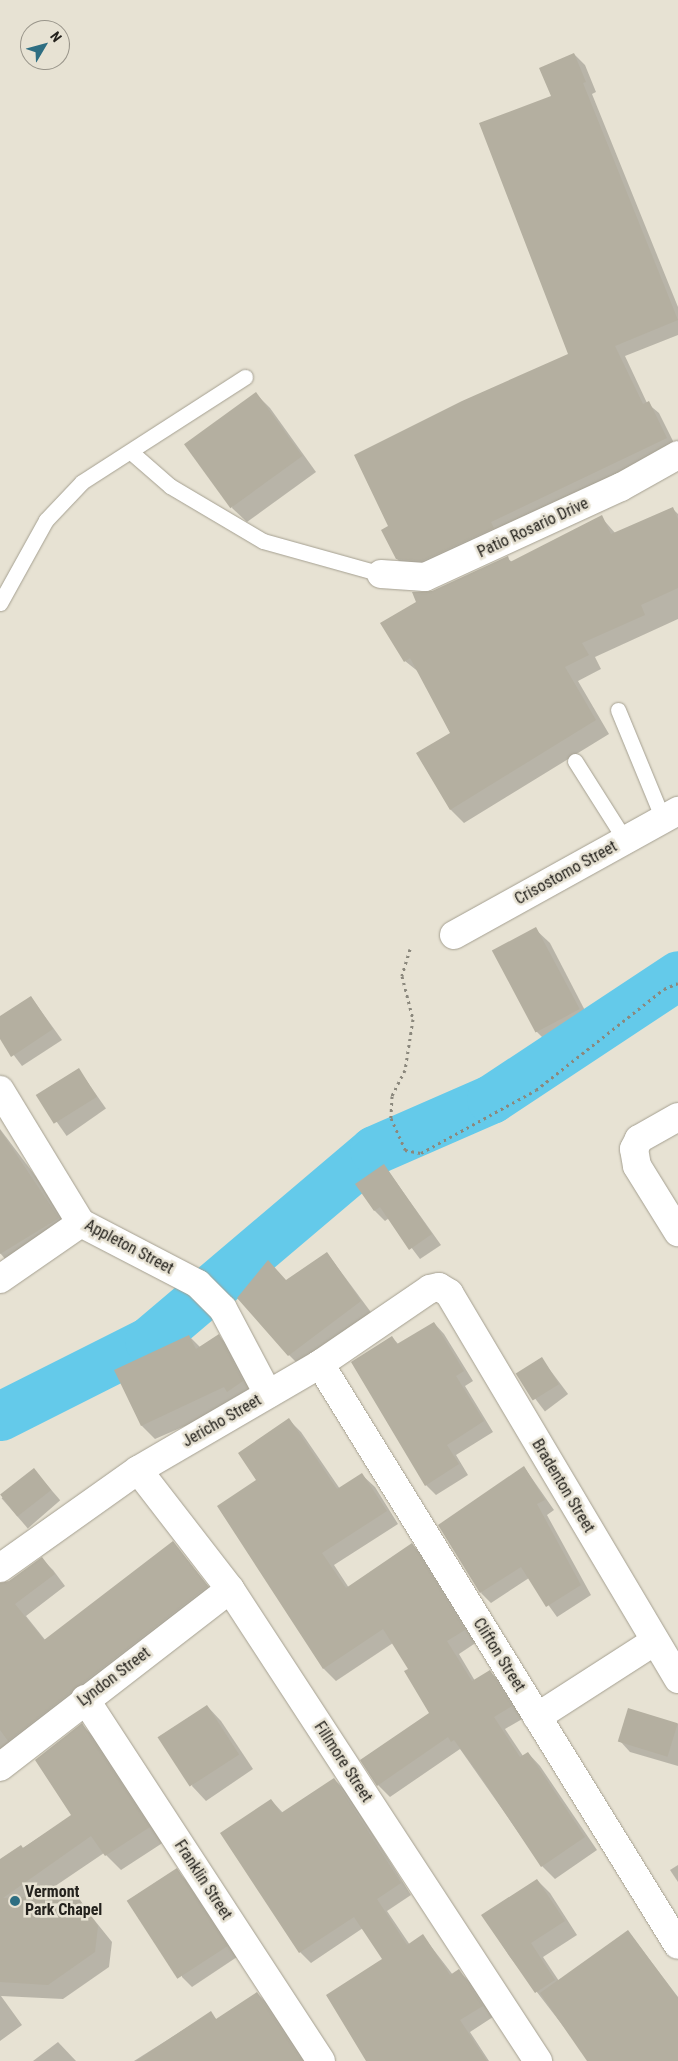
<!DOCTYPE html>
<style>
body{margin:0}
#map{position:relative;width:678px;height:2061px;overflow:hidden;background:#e7e2d3;font-family:"Roboto Condensed",sans-serif}
div>[style]{position:absolute}
[style*='--x']{left:calc(var(--x)*1px);top:calc(var(--y)*1px);width:calc(var(--w)*1px);rotate:calc(var(--a)*1deg)}
.shadow>*{inset:0;background:#0003;transform-origin:0 0}
.river>*{height:49px;margin:-24.5px;padding:0 24.5px;transform-origin:24.5px;border-radius:24.5px;background:#64caea}
.building>*{inset:0;background:#b4afa0;transform-origin:0 0}
.path>*{height:3px;margin-top:-1.5px;transform-origin:0;background:repeating-linear-gradient(90deg,#8b887d 0 2.5px,transparent 0 6.5px)}
.roads{filter:drop-shadow(0 0 1px #a5a091) drop-shadow(0 0 1px #a5a091)}
.lane>*{height:15px;margin:-7.5px;padding:0 7.5px;transform-origin:7.5px;border-radius:7.5px;background:#fff}
.street>*{height:28px;margin:-14px;padding:0 14px;transform-origin:14px;border-radius:14px;background:#fff}
.dots>*{width:14px;height:14px;translate:-50% -50%;box-sizing:border-box;border:2px solid #e7e2d3;border-radius:50%}
span{translate:-50% -50%;white-space:nowrap;text-align:center;line-height:1.15;-webkit-text-stroke:5px #e7e2d3;paint-order:stroke}
.street-label{font-size:16px;color:#24221d}
.poi-label{font-size:16px;color:#24221d;font-weight:700}
.left{translate:0 -50%;text-align:left}
.north{position:absolute;left:20px;top:20px;width:50px;height:50px;box-sizing:border-box;background:#e7e2d3;border:1px solid #99958a;border-radius:50%;rotate:53deg;font-size:14px;font-weight:700;line-height:20px;text-align:center;color:#24221d}
.north::after{content:'';display:block;margin:auto;width:18px;height:22px;background:#2e6e82;clip-path:polygon(50% 0,100% 100%,50% 72%,0 100%)}
</style>
<div id="map">
<div class="shadow">
<i style="clip-path:polygon(574px 54px,585px 65px,596px 92px,592px 94px,678px 307px,678px 335px,625px 356px,647px 403px,659px 413px,677px 449px,501px 533px,407px 569px,397px 559px,390px 527px,569px 355px,553px 96px)"></i>
<i style="clip-path:polygon(256px 394px,270px 408px,316px 472px,247px 522px,232px 508px)"></i>
<i style="clip-path:polygon(672px 508px,678px 514px,678px 619px,595px 657px,601px 669px,578px 681px,609px 734px,464px 823px,451px 810px,418px 753px,451px 734px,420px 673px,405px 661px,432px 592px,507px 558px,512px 562px,601px 517px,616px 534px)"></i>
<i style="clip-path:polygon(535px 929px,550px 943px,592px 1024px,551px 1046px,536px 1031px)"></i>
<i style="clip-path:polygon(31px 997px,62px 1040px,22px 1066px,0 1037px,0 1017px)"></i>
<i style="left:79px;top:1070px;width:47px;height:48px;rotate:55deg"></i>
<i style="clip-path:polygon(0 1129px,43px 1186px,69px 1228px,13px 1268px,0 1253px)"></i>
<i style="clip-path:polygon(384px 1165px,441px 1245px,420px 1259px,389px 1218px,385px 1221px,375px 1211px,357px 1184px)"></i>
<i style="clip-path:polygon(327px 1253px,373px 1315px,302px 1368px,289px 1355px,287px 1281px)"></i>
<i style="clip-path:polygon(434px 1323px,444px 1334px,473px 1381px,465px 1386px,493px 1432px,456px 1455px,468px 1475px,436px 1495px,426px 1485px,392px 1337px,399px 1345px)"></i>
<i style="clip-path:polygon(189px 1336px,201px 1348px,219px 1336px,232px 1349px,256px 1395px,155px 1439px,142px 1426px,116px 1370px)"></i>
<i style="left:541px;top:1358px;width:45px;height:29px;rotate:53deg"></i>
<i style="clip-path:polygon(289px 1420px,301px 1432px,340px 1489px,362px 1475px,375px 1487px,398px 1524px,334px 1565px,349px 1588px,412px 1544px,424px 1557px,477px 1642px,459px 1654px,475px 1681px,490px 1672px,503px 1684px,524px 1718px,505px 1729px,523px 1756px,528px 1753px,540px 1766px,597px 1850px,555px 1879px,542px 1866px,460px 1749px,390px 1797px,378px 1785px,431px 1713px,410px 1669px,393px 1643px,336px 1681px,324px 1669px,219px 1506px,258px 1480px)"></i>
<i style="clip-path:polygon(524px 1467px,554px 1510px,547px 1515px,591px 1595px,557px 1617px,529px 1578px,491px 1603px,481px 1593px)"></i>
<i style="left:34px;top:1470px;width:40px;height:43px;rotate:49deg"></i>
<i style="clip-path:polygon(173px 1543px,218px 1598px,0 1768px,0 1584px,10px 1582px,42px 1559px,53px 1570px,65px 1586px,26px 1616px,46px 1641px)"></i>
<i style="clip-path:polygon(207px 1706px,221px 1721px,253px 1769px,206px 1801px,192px 1786px)"></i>
<i style="clip-path:polygon(629px 1710px,678px 1724px,678px 1766px,630px 1752px,620px 1741px)"></i>
<i style="clip-path:polygon(82px 1725px,97px 1740px,164px 1842px,121px 1870px,104px 1853px,39px 1897px,75px 1896px,112px 1942px,109px 1967px,63px 1999px,1px 1996px,22px 2025px,0 2041px,0 1863px,73px 1815px)"></i>
<i style="clip-path:polygon(334px 1779px,345px 1790px,411px 1895px,387px 1911px,410px 1945px,423px 1936px,453px 1975px,459px 1971px,470px 1982px,493px 2017px,470px 2032px,489px 2061px,368px 2061px,384px 1959px,363px 1928px,311px 1963px,300px 1952px,271px 1800px,283px 1813px)"></i>
<i style="clip-path:polygon(678px 1865px,678px 1882px,670px 1870px)"></i>
<i style="clip-path:polygon(176px 1870px,186px 1880px,237px 1957px,192px 1987px,182px 1977px)"></i>
<i style="clip-path:polygon(537px 1880px,550px 1893px,577px 1935px,543px 1957px,559px 1981px,628px 1931px,678px 1997px,678px 2061px,590px 2061px,510px 1957px,483px 1915px)"></i>
<i style="clip-path:polygon(257px 1993px,270px 2006px,306px 2061px,134px 2061px,210px 2013px,217px 2020px)"></i>
<i style="clip-path:polygon(58px 2042px,76px 2061px,33px 2061px)"></i>
</div>
<div class="river">
<i style="--x:0;--y:1416;--w:167;--a:-26.7"></i>
<i style="--x:149;--y:1341;--w:295;--a:-40.3"></i>
<i style="--x:374;--y:1150;--w:128;--a:-23.6"></i>
<i style="--x:491;--y:1099;--w:224;--a:-33.5"></i>
</div>
<div class="building">
<i style="clip-path:polygon(574px 53px,586px 82px,583px 83px,678px 320px,615px 346px,643px 404px,649px 401px,667px 438px,491px 522px,494px 528px,422px 561px,396px 559px,381px 530px,388px 526px,354px 455px,462px 401px,568px 354px,479px 123px,551px 96px,539px 68px)"></i>
<i style="left:256px;top:392px;width:79px;height:89px;rotate:54deg"></i>
<i style="clip-path:polygon(673px 507px,678px 519px,678px 588px,641px 605px,645px 615px,582px 643px,589px 655px,565px 667px,596px 720px,450px 810px,416px 753px,450px 733px,410px 658px,404px 662px,380px 623px,416px 602px,412px 592px,432px 591px,508px 556px,510px 562px,602px 515px,611px 534px)"></i>
<i style="left:536px;top:927px;width:93px;height:50px;rotate:62deg"></i>
<i style="clip-path:polygon(31px 996px,53px 1029px,11px 1057px,0 1039px,0 1016px)"></i>
<i style="left:79px;top:1068px;width:34px;height:51px;rotate:58deg"></i>
<i style="clip-path:polygon(0 1130px,59px 1218px,0 1254px)"></i>
<i style="clip-path:polygon(384px 1164px,432px 1234px,409px 1250px,380px 1207px,374px 1211px,355px 1184px)"></i>
<i style="clip-path:polygon(327px 1252px,361px 1301px,288px 1356px,237px 1298px,268px 1260px,286px 1280px)"></i>
<i style="clip-path:polygon(434px 1322px,464px 1371px,456px 1376px,484px 1421px,447px 1445px,459px 1464px,425px 1486px,351px 1362px,392px 1336px,397px 1344px)"></i>
<i style="clip-path:polygon(219px 1334px,243px 1381px,227px 1392px,224px 1387px,141px 1426px,114px 1370px,189px 1335px,196px 1349px)"></i>
<i style="left:542px;top:1357px;width:32px;height:31px;rotate:58deg"></i>
<i style="clip-path:polygon(289px 1418px,337px 1489px,362px 1473px,387px 1511px,322px 1553px,346px 1588px,412px 1543px,465px 1630px,447px 1641px,472px 1681px,490px 1670px,512px 1706px,494px 1717px,520px 1757px,528px 1752px,585px 1837px,541px 1867px,481px 1777px,454px 1740px,451px 1742px,448px 1737px,377px 1786px,360px 1760px,429px 1713px,404px 1671px,408px 1669px,383px 1629px,323px 1669px,217px 1506px,256px 1480px,238px 1453px)"></i>
<i style="clip-path:polygon(524px 1466px,545px 1500px,537px 1504px,581px 1585px,546px 1607px,521px 1567px,480px 1593px,438px 1525px)"></i>
<i style="left:34px;top:1468px;width:28px;height:43px;rotate:52deg"></i>
<i style="clip-path:polygon(173px 1541px,208px 1586px,8px 1741px,0 1730px,0 1583px,9px 1581px,42px 1557px,55px 1574px,15px 1604px,44px 1640px)"></i>
<i style="left:207px;top:1705px;width:59px;height:59px;rotate:57deg"></i>
<i style="left:628px;top:1708px;width:52px;height:35px;rotate:17deg"></i>
<i style="clip-path:polygon(82px 1723px,150px 1827px,105px 1856px,91px 1836px,3px 1898px,76px 1894px,98px 1926px,95px 1952px,48px 1985px,0 1982px,0 1859px,21px 1845px,23px 1848px,71px 1815px,35px 1760px)"></i>
<i style="clip-path:polygon(334px 1778px,401px 1883px,377px 1899px,407px 1945px,423px 1934px,450px 1975px,459px 1969px,483px 2006px,460px 2020px,487px 2061px,366px 2061px,326px 1995px,382px 1959px,354px 1917px,299px 1953px,220px 1833px,271px 1799px,281px 1813px)"></i>
<i style="left:177px;top:1868px;width:93px;height:60px;rotate:57deg"></i>
<i style="clip-path:polygon(537px 1879px,565px 1921px,531px 1943px,555px 1980px,535px 1993px,481px 1915px)"></i>
<i style="clip-path:polygon(628px 1930px,678px 1998px,678px 2061px,587px 2061px,540px 1993px)"></i>
<i style="clip-path:polygon(257px 1992px,302px 2061px,136px 2061px,211px 2011px,216px 2019px)"></i>
</div>
<div class="path">
<i style="--x:410;--y:949;--w:28;--a:107"></i>
<i style="--x:402;--y:976;--w:44;--a:75.7"></i>
<i style="--x:413;--y:1019;--w:52;--a:98.9"></i>
<i style="--x:405;--y:1070;--w:29;--a:117"></i>
<i style="--x:392;--y:1096;--w:22;--a:93"></i>
<i style="--x:391;--y:1118;--w:35;--a:66"></i>
<i style="--x:405;--y:1150;--w:16;--a:11"></i>
<i style="--x:421;--y:1153;--w:131;--a:-28.7"></i>
<i style="--x:536;--y:1090;--w:163;--a:-38.3"></i>
<i style="--x:664;--y:989;--w:15;--a:-23"></i>
</div>
<div class="roads">
<div class="lane">
<i style="--x:131;--y:452;--w:52;--a:41.1"></i>
<i style="--x:170;--y:486;--w:108;--a:30.6"></i>
<i style="--x:263;--y:541;--w:123;--a:15.6"></i>
<i style="--x:0;--y:603;--w:95;--a:-61"></i>
<i style="--x:46;--y:520;--w:52;--a:-46.5"></i>
<i style="--x:82;--y:482;--w:194;--a:-32.8"></i>
<i style="--x:618;--y:710;--w:118;--a:67.6"></i>
<i style="--x:575;--y:761;--w:93;--a:57.7"></i>
</div>
<div class="street">
<i style="--x:381;--y:574;--w:44;--a:3.9"></i>
<i style="--x:425;--y:577;--w:216;--a:-24.7"></i>
<i style="--x:621;--y:487;--w:65;--a:-29.3"></i>
<i style="--x:454;--y:935;--w:256;--a:-29"></i>
<i style="--x:0;--y:1090;--w:156;--a:58.7"></i>
<i style="--x:81;--y:1223;--w:132;--a:27.5"></i>
<i style="--x:198;--y:1284;--w:35;--a:45"></i>
<i style="--x:223;--y:1309;--w:96;--a:62.1"></i>
<i style="--x:678;--y:1117;--w:45;--a:150.6"></i>
<i style="--x:639;--y:1139;--w:11;--a:117"></i>
<i style="--x:634;--y:1149;--w:17;--a:80"></i>
<i style="--x:637;--y:1166;--w:78;--a:58.2"></i>
<i style="--x:0;--y:1279;--w:98;--a:-34.7"></i>
<i style="--x:320;--y:1364;--w:682;--a:58.36"></i>
<i style="--x:138;--y:1470;--w:150;--a:52.3"></i>
<i style="--x:230;--y:1589;--w:564;--a:56.87"></i>
<i style="--x:0;--y:1568;--w:169;--a:-35.4"></i>
<i style="--x:138;--y:1470;--w:211;--a:-30.2"></i>
<i style="--x:320;--y:1364;--w:133;--a:-34.3"></i>
<i style="--x:430;--y:1289;--w:9;--a:-13"></i>
<i style="--x:439;--y:1287;--w:12;--a:31"></i>
<i style="--x:449;--y:1293;--w:449;--a:59.3"></i>
<i style="--x:85;--y:1699;--w:432;--a:56.9"></i>
<i style="--x:537;--y:1717;--w:140;--a:-32.8"></i>
<i style="--x:0;--y:1767;--w:291;--a:-37.7"></i>
</div>
</div>
<div class="dots">
<i style="left:15px;top:1901px;background:#2e6e82"></i>
</div>
<div class="street-label">
<span style="left:533px;top:528px;rotate:-25deg">Patio Rosario Drive</span>
<span style="left:566px;top:873px;rotate:-29deg">Crisostomo Street</span>
<span style="left:129px;top:1247px;rotate:28deg">Appleton Street</span>
<span style="left:222px;top:1421px;rotate:-30deg">Jericho Street</span>
<span style="left:563px;top:1486px;rotate:59deg">Bradenton Street</span>
<span style="left:499px;top:1655px;rotate:58deg">Clifton Street</span>
<span style="left:114px;top:1677px;rotate:-37deg">Lyndon Street</span>
<span style="left:343px;top:1762px;rotate:57deg">Fillmore Street</span>
<span style="left:203px;top:1880px;rotate:57deg">Franklin Street</span>
</div>
<div class="poi-label">
<span class="left" style="left:25px;top:1901px">Vermont<br>Park Chapel</span>
</div>
<div class="north">N</div>
</div>
